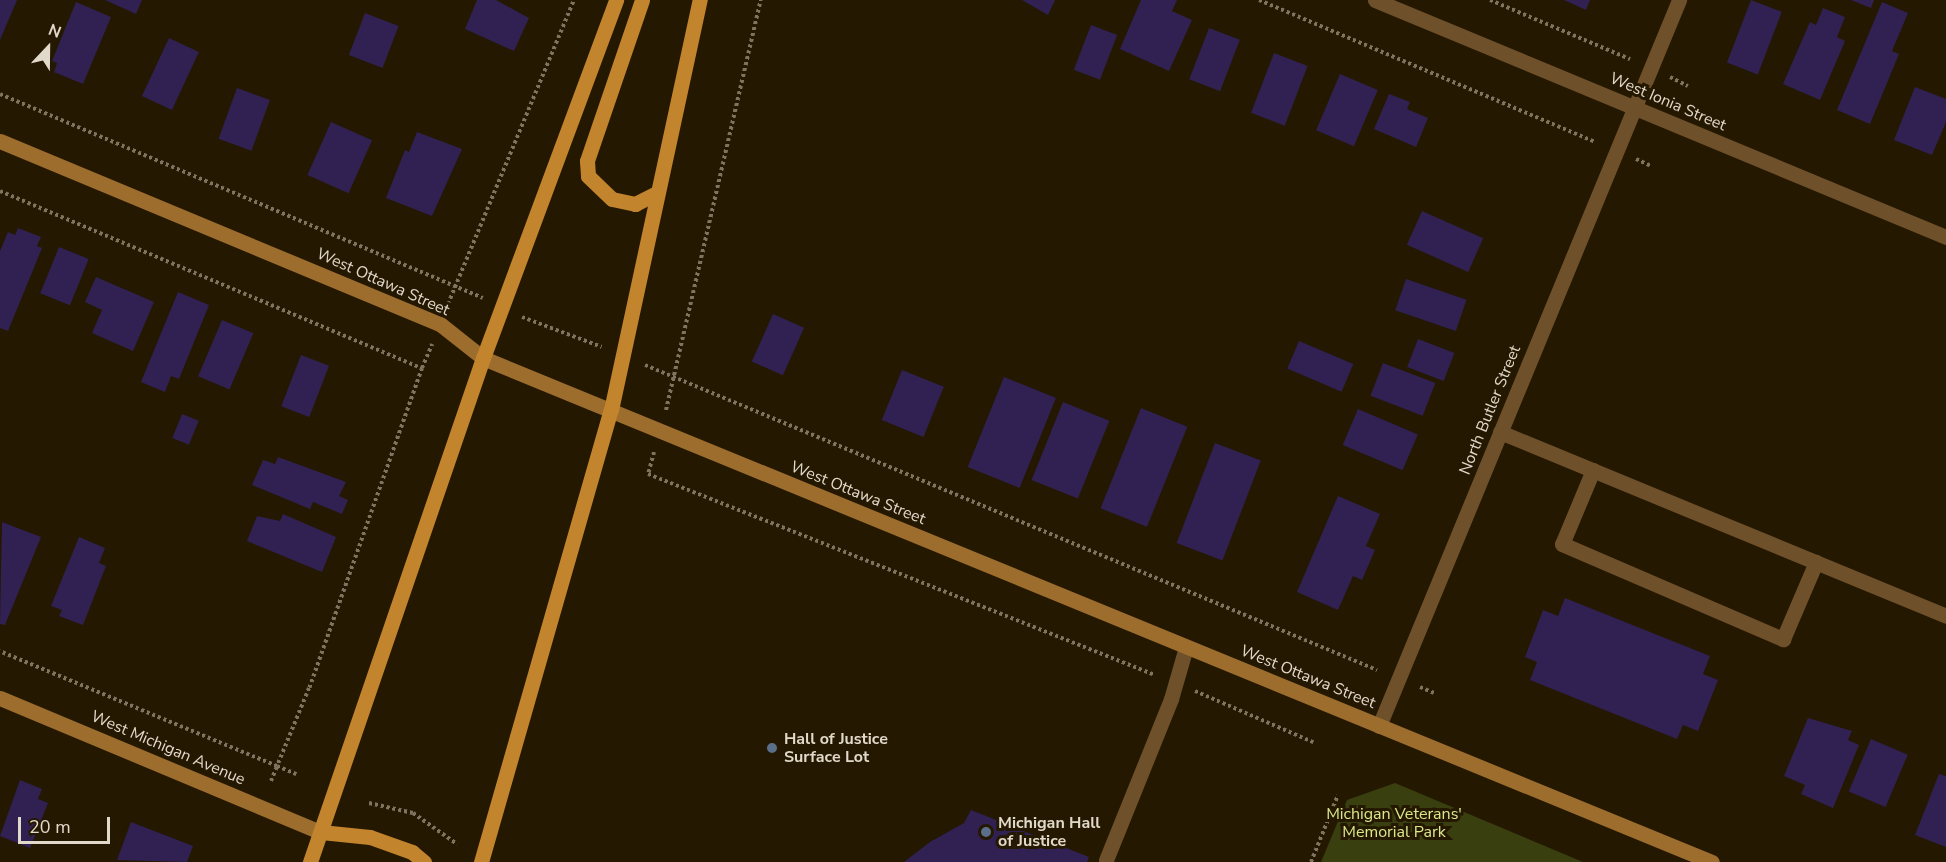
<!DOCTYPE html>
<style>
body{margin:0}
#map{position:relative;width:1946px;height:862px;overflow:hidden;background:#251800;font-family:"Nunito Sans",sans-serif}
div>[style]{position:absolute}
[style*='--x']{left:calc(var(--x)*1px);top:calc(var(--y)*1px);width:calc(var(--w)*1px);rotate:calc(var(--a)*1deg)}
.green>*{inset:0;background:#393f0e}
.building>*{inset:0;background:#302152;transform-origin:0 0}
.path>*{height:4px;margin-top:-2px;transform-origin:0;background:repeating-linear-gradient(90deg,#7f7461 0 3px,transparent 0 6px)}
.lane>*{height:15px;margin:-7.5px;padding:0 7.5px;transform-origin:7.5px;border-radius:7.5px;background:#6e502a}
.street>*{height:15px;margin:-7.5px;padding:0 7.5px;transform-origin:7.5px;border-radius:7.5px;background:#6e502a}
.secondary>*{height:15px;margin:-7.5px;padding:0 7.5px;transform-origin:7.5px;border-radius:7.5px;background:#9d6d2d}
.primary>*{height:15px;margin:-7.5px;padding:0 7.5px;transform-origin:7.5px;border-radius:7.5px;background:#c2842c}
.dots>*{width:16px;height:16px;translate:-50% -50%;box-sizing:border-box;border:3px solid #251800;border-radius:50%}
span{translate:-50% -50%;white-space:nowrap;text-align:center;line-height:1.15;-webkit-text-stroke:6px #251800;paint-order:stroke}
.street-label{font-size:16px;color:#e1d9ca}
.poi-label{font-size:16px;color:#e1d9ca;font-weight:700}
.left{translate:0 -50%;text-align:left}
.park-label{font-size:16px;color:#dbe98c}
.north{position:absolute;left:18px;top:18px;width:60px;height:60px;-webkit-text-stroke:4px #251800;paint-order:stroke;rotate:22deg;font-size:16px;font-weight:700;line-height:24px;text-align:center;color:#e1d9ca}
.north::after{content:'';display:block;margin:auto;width:21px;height:27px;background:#e1d9ca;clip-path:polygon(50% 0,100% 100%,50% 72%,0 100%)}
.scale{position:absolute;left:18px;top:817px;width:92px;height:27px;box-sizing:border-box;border:3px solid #e1d9ca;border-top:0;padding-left:8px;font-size:18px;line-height:21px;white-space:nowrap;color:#e1d9ca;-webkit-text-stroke:4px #251800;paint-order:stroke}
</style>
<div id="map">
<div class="green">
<i style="clip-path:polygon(1395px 783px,1583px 862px,1321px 862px,1347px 800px)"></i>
</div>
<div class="building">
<i style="clip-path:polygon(0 0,17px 0,0 40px)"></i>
<i style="clip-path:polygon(105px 0,142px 0,136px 14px)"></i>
<i style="clip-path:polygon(477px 0,496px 0,529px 18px,514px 51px,465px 29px)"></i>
<i style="clip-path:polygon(1022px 0,1055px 0,1048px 15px)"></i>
<i style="clip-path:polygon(1141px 0,1177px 0,1172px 11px,1192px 20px,1169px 71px,1120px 49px)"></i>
<i style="clip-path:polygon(1564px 0,1590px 0,1586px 10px)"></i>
<i style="left:1751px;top:0;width:33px;height:67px;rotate:21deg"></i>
<i style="clip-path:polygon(1851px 0,1874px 0,1871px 8px)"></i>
<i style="clip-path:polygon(76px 2px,111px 17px,83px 84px,54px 72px,57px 63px,52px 61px)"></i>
<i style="clip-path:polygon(1882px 2px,1908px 13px,1892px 51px,1899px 54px,1870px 124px,1837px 110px)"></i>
<i style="clip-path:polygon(1823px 8px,1845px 17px,1837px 37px,1845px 41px,1820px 100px,1783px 84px,1810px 22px,1816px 25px)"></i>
<i style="left:365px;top:13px;width:36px;height:45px;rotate:21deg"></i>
<i style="left:1091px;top:25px;width:28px;height:48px;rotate:21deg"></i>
<i style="left:1209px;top:28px;width:33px;height:55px;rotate:21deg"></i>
<i style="left:169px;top:38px;width:33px;height:64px;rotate:25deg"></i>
<i style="left:1274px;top:53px;width:36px;height:64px;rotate:21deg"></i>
<i style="left:1340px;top:74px;width:41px;height:61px;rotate:23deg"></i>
<i style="clip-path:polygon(1915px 87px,1946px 99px,1946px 122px,1932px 155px,1894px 140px)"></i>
<i style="left:237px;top:88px;width:35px;height:54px;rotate:20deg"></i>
<i style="clip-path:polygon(1389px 94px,1410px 102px,1407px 109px,1428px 118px,1416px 147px,1374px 129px)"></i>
<i style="left:331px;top:122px;width:45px;height:58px;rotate:24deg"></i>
<i style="clip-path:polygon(417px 132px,462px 149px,432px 216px,386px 198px,405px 150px,409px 152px)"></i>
<i style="left:1422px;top:211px;width:67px;height:37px;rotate:24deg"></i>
<i style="clip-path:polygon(18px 228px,41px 237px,37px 246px,42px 248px,8px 331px,0 328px,0 251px,8px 232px,15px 235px)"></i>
<i style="left:59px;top:247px;width:32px;height:50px;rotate:22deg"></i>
<i style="clip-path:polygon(96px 277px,154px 302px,133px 351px,92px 333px,102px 310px,85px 302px)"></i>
<i style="left:1406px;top:279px;width:64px;height:33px;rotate:19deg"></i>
<i style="clip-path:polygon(178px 292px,209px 305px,179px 379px,171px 376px,165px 392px,141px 382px)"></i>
<i style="left:773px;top:314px;width:34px;height:52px;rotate:24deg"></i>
<i style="left:222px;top:320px;width:34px;height:61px;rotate:23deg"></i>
<i style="left:1418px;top:339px;width:39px;height:30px;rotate:21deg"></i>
<i style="left:1299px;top:341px;width:59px;height:30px;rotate:23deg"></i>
<i style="left:301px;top:355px;width:30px;height:55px;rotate:21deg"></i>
<i style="left:1383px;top:363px;width:56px;height:35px;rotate:21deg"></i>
<i style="left:902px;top:370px;width:45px;height:54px;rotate:22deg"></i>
<i style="left:1004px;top:377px;width:56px;height:97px;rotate:22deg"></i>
<i style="left:1063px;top:402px;width:50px;height:84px;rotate:22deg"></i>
<i style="left:1141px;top:408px;width:50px;height:108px;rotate:22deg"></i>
<i style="left:1358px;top:409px;width:65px;height:39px;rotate:23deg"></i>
<i style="left:182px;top:414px;width:18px;height:26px;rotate:22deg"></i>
<i style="left:1215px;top:443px;width:49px;height:107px;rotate:21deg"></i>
<i style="clip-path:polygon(278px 457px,346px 482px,339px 496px,348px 500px,342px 514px,313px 502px,310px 509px,252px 485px,263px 460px,275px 464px)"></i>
<i style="clip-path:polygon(1338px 496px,1380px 514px,1366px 546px,1375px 550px,1362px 580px,1353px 576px,1338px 610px,1297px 592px)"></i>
<i style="clip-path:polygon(283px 514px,336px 537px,322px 572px,247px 541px,257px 516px,280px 521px)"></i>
<i style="clip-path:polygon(2px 522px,41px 537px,5px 625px,0 624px)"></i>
<i style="clip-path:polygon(79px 537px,105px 548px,99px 563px,106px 566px,83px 625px,59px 616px,62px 610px,51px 606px)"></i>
<i style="clip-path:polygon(1565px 598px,1710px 656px,1703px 674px,1718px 680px,1698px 731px,1683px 725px,1677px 739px,1530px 680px,1537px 662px,1525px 657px,1543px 610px,1558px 616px)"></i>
<i style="clip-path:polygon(1808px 718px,1852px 731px,1848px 740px,1859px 745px,1833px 808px,1801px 794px,1805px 785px,1784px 776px)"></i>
<i style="left:1871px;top:739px;width:40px;height:57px;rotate:23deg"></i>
<i style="clip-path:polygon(1939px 774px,1946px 776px,1946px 847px,1915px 835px)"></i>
<i style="clip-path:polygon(20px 780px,42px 789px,38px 799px,48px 803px,30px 848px,0 836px)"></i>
<i style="clip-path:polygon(971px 810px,1089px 857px,1087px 862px,904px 862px,930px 842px,964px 823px)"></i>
<i style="clip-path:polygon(131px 822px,193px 846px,187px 862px,117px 860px)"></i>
</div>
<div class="path">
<i style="--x:1259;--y:0;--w:365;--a:22.9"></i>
<i style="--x:1490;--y:0;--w:152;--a:22.9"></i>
<i style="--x:1670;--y:77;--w:20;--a:27"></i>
<i style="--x:0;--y:94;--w:524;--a:22.9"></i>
<i style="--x:1636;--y:159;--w:17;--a:25"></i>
<i style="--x:0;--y:191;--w:458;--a:22.8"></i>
<i style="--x:422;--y:368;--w:339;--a:109.4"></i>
<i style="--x:309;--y:688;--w:84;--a:112.3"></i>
<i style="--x:277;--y:766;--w:300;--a:-157.5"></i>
<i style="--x:448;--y:304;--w:329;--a:-67.5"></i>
<i style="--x:522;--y:317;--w:85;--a:20.6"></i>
<i style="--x:645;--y:365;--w:793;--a:22.62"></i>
<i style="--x:422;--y:368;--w:26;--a:-67"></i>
<i style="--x:666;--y:410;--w:421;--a:-77"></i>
<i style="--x:654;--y:452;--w:23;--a:105"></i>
<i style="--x:648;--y:474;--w:545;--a:21.63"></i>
<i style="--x:1420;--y:687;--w:15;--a:23"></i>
<i style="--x:1195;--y:691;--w:129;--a:23.4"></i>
<i style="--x:271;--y:781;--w:16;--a:-68"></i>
<i style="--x:277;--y:766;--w:21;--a:23"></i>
<i style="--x:369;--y:803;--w:45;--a:12.8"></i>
<i style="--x:413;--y:813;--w:54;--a:35.2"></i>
<i style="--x:1311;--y:862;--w:72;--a:-68.1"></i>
</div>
<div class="lane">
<i style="--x:1500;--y:432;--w:482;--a:22.4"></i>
<i style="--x:1593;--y:470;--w:80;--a:112.7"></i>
<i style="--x:1562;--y:544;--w:241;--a:23.3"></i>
<i style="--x:1783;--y:639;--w:84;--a:-66.8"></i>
<i style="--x:1106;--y:860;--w:174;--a:-68"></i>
<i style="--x:1171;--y:699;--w:54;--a:-73.9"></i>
</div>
<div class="street">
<i style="--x:1375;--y:0;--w:618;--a:22.54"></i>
<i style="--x:1379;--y:726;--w:786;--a:-67.55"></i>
</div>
<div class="secondary">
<i style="--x:0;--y:141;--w:477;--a:22.6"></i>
<i style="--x:440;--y:324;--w:55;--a:38.3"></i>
<i style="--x:483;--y:358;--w:1328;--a:22.3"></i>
<i style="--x:0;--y:698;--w:348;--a:22.7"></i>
</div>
<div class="primary">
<i style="--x:642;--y:0;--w:170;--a:108.9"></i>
<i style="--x:587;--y:161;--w:15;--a:86"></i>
<i style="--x:588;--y:176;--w:33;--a:44"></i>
<i style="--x:612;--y:199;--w:24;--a:12"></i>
<i style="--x:635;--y:204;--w:25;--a:-27"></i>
<i style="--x:321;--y:832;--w:49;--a:5.8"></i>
<i style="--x:370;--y:837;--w:45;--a:19.7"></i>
<i style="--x:412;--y:852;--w:16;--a:40"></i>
<i style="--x:310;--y:862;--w:533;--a:-71.06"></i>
<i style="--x:483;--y:358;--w:382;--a:-69.6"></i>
<i style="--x:481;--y:862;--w:470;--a:-74"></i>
<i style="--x:611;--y:410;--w:420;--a:-77.8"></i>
</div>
<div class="dots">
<i style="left:772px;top:748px;background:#5c6f8a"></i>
<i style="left:986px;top:832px;background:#5c6f8a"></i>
</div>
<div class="street-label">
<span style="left:1668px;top:102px;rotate:23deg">West Ionia Street</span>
<span style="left:383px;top:282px;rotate:24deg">West Ottawa Street</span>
<span style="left:1490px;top:410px;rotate:-68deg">North Butler Street</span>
<span style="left:858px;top:493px;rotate:22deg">West Ottawa Street</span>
<span style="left:1308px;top:677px;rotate:22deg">West Ottawa Street</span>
<span style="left:168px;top:748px;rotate:23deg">West Michigan Avenue</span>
</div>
<div class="poi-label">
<span class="left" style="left:784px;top:748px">Hall of Justice<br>Surface Lot</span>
<span class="left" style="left:998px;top:832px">Michigan Hall<br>of Justice</span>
</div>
<div class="park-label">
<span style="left:1394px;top:823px">Michigan Veterans'<br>Memorial Park</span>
</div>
<div class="north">N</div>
<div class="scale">20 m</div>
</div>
